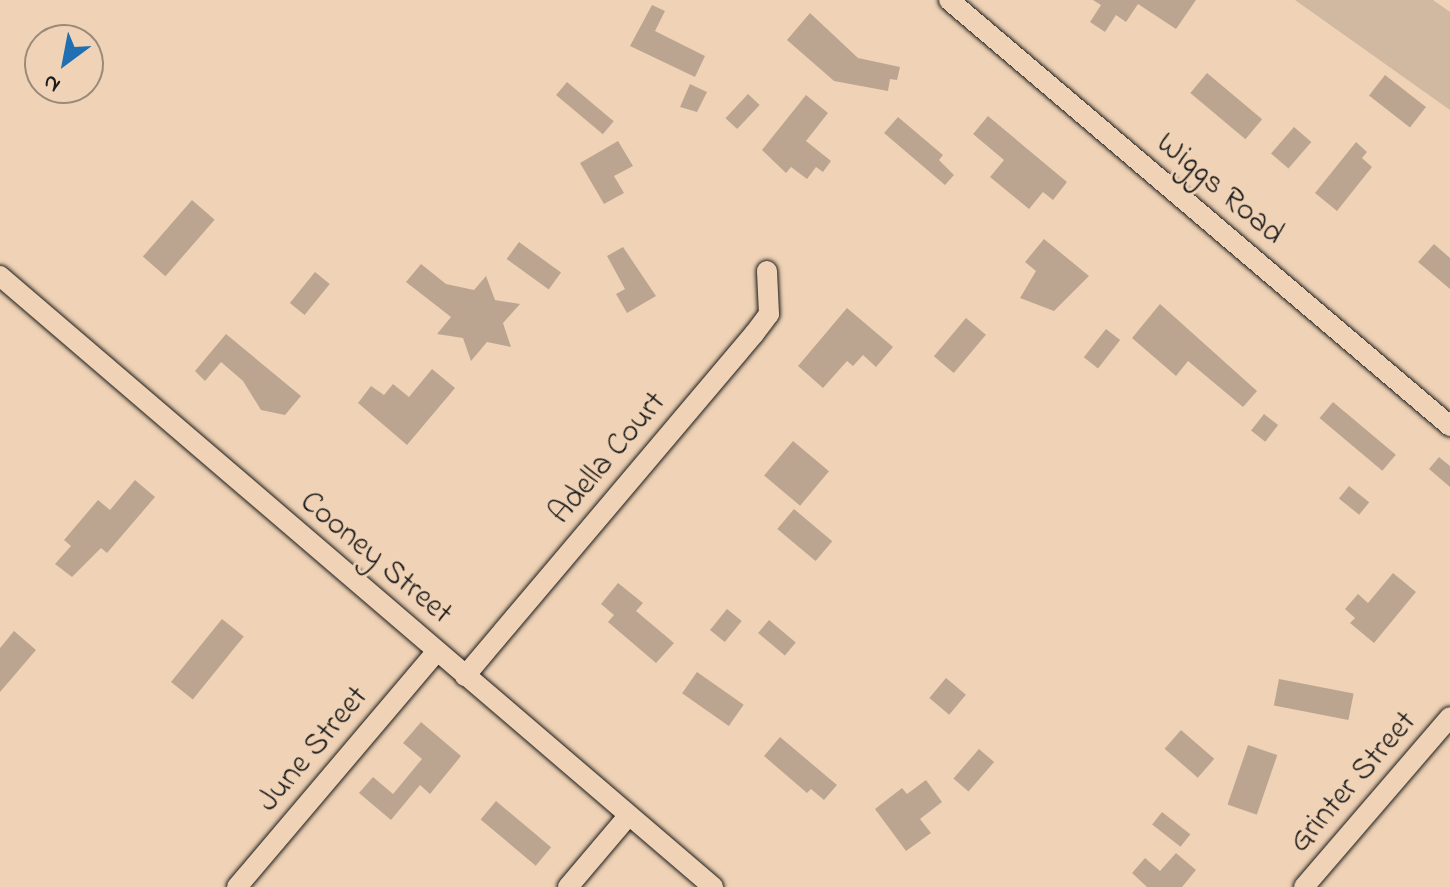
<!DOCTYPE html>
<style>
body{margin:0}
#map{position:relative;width:1450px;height:887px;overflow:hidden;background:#f0d3b6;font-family:"Indie Flower",sans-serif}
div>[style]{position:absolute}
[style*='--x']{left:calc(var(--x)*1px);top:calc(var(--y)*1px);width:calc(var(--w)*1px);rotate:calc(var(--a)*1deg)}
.green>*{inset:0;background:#d1b8a0}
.building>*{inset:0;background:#bca590;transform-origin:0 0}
.roads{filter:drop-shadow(0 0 2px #1c1c1c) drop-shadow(0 0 2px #1c1c1c)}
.minor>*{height:20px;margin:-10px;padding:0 10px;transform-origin:10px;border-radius:10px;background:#f0d3b6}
span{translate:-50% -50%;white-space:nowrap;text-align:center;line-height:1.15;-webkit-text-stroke:6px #f0d3b6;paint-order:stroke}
.street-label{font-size:32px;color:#1c1c1c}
.north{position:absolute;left:24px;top:24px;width:80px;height:80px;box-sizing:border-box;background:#f0d3b6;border:2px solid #9b8a78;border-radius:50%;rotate:212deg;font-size:22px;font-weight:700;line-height:32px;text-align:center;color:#1c1c1c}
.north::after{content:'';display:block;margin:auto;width:28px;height:36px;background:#1f6fb2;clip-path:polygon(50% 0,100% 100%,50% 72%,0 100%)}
</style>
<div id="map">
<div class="green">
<i style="clip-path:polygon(1295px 0,1433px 0,1450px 12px,1450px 110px)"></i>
</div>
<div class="building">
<i style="clip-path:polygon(1093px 0,1196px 0,1176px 29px,1138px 4px,1126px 22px,1116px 15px,1105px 32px,1090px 22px,1101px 5px)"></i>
<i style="clip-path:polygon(652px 5px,665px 11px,655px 31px,705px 56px,695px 77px,630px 46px)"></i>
<i style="clip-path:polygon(810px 13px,858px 58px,900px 67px,897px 80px,890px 79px,888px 91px,834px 81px,787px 40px)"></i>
<i style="left:1207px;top:73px;width:72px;height:26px;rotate:40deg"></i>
<i style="left:1385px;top:75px;width:52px;height:26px;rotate:38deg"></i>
<i style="left:567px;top:82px;width:61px;height:17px;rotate:40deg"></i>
<i style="clip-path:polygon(690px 84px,707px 92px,697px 112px,680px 107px)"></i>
<i style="left:748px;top:94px;width:16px;height:33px;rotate:43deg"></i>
<i style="clip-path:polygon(806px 95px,828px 113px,806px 141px,831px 161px,823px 172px,816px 167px,807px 179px,791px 167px,786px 173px,762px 150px)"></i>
<i style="clip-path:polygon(988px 116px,1067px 182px,1053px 200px,1043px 192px,1029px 209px,990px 177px,1004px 160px,973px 134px)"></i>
<i style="clip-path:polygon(898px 117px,943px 155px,939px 160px,954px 175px,945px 185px,884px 133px)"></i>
<i style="left:1294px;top:127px;width:23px;height:35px;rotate:41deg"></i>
<i style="clip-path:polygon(618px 141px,633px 166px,614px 176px,624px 193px,604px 204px,580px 163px)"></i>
<i style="clip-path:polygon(1356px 142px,1367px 152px,1362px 158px,1372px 167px,1337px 211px,1315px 193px)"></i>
<i style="left:192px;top:200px;width:30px;height:75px;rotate:41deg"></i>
<i style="clip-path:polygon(1044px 239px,1089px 276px,1054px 311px,1020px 298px,1036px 271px,1025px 262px)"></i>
<i style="left:519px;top:242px;width:52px;height:21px;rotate:36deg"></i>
<i style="clip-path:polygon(1434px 244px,1450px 258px,1450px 289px,1418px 262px)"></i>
<i style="clip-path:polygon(623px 247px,656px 296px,627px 313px,616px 294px,625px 289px,607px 256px)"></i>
<i style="clip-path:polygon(421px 264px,446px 284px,474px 290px,486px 276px,495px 300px,520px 304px,503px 323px,511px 347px,487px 342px,471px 361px,463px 338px,437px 334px,451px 317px,406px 282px)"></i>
<i style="left:315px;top:272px;width:19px;height:40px;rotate:39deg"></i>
<i style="clip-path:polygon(1160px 304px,1257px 391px,1243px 407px,1188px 361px,1176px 376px,1132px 338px)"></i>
<i style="clip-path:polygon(847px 308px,893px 347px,876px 367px,863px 355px,853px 366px,847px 361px,823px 388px,798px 366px)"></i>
<i style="left:966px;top:318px;width:26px;height:50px;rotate:40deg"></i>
<i style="left:1106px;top:329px;width:18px;height:36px;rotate:38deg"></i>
<i style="clip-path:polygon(226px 334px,301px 396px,285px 415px,261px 410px,243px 381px,221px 362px,205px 381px,195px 371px)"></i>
<i style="clip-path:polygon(432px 369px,455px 388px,407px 445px,358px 403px,371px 386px,384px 395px,393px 384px,409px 397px)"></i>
<i style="left:1333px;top:402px;width:82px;height:21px;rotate:40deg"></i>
<i style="left:1264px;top:414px;width:18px;height:21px;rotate:38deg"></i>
<i style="left:793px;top:441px;width:47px;height:45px;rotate:40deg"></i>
<i style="clip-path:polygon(1439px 457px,1450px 466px,1450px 487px,1429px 469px)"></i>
<i style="clip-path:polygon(135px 480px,155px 497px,107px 553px,101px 548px,72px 577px,55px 564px,71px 546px,64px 540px,98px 500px,110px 510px)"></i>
<i style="left:1349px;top:486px;width:26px;height:16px;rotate:39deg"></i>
<i style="left:794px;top:509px;width:50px;height:26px;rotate:40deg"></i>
<i style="clip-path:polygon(1393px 573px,1416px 592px,1374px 643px,1350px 623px,1355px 618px,1345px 609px,1358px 594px,1368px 603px)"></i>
<i style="clip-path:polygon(618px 583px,643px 603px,636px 611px,674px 643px,656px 663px,608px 622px,614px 615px,601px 604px)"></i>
<i style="left:727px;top:609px;width:19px;height:27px;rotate:39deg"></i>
<i style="left:222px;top:619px;width:28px;height:81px;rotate:39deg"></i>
<i style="left:769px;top:620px;width:35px;height:17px;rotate:40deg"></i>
<i style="clip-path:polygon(14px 631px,36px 650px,0 692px,0 648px)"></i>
<i style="left:697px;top:672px;width:57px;height:26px;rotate:35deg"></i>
<i style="left:946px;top:678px;width:26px;height:26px;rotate:40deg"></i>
<i style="left:1279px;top:679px;width:76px;height:27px;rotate:11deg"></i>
<i style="clip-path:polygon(421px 722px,461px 756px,430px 794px,420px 785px,391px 820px,359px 793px,373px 777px,393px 794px,422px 759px,403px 743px)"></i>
<i style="left:1181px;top:730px;width:44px;height:25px;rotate:41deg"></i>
<i style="clip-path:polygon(780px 737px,837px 785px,824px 800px,811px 789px,807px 793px,764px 756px)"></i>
<i style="left:1248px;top:745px;width:31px;height:63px;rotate:19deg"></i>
<i style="left:979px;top:749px;width:20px;height:39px;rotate:41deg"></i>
<i style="clip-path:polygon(926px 780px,942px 802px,920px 819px,931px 833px,906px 851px,875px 809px,902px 788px,907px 794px)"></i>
<i style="left:496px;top:801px;width:72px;height:24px;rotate:40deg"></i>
<i style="left:1162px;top:812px;width:36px;height:16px;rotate:38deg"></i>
<i style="clip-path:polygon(1176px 853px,1196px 870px,1182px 887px,1147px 887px,1132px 873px,1145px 858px,1160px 871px)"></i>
</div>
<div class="roads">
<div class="minor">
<i style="--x:949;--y:0;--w:658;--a:40.37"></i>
<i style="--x:0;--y:276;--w:939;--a:40.59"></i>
<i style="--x:465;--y:676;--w:448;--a:-49.8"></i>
<i style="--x:754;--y:334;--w:25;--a:-53"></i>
<i style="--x:769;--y:314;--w:43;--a:-92.7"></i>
<i style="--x:237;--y:887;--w:309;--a:-49.7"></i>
<i style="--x:568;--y:887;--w:94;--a:-49.7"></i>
<i style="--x:1304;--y:887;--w:224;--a:-49.3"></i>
</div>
</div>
<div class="street-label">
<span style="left:1219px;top:190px;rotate:40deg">Wiggs Road</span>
<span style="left:609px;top:459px;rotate:-50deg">Adella Court</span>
<span style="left:375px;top:559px;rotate:40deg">Cooney Street</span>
<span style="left:314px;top:750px;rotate:-50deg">June Street</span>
<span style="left:1354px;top:783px;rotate:-49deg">Grinter Street</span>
</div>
<div class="north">N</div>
</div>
